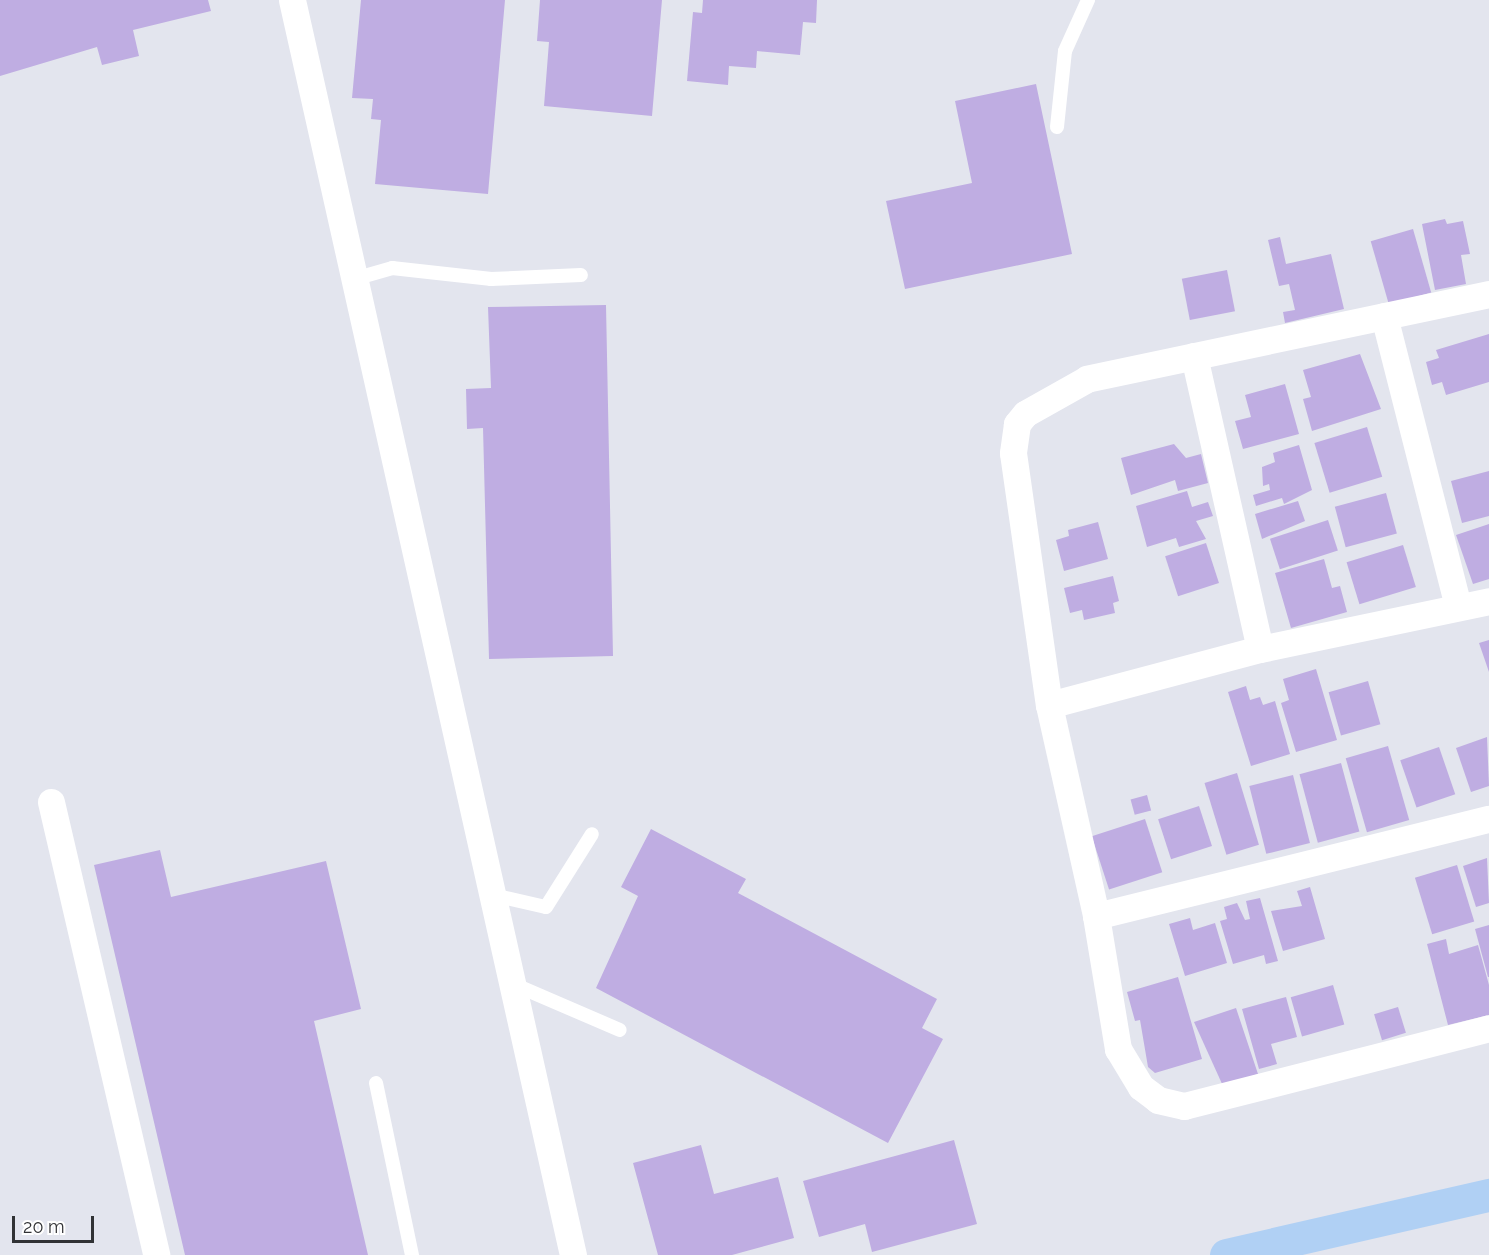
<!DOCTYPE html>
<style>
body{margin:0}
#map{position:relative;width:1489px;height:1255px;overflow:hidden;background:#e3e5ee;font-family:Raleway,sans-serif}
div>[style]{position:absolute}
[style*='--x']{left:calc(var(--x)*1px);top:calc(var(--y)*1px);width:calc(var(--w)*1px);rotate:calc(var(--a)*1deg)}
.building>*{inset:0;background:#bfade2;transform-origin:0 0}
.service>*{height:14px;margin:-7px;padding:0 7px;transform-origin:7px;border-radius:7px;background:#fff}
.minor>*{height:27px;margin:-13.5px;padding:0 13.5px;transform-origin:13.5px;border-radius:13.5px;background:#fff}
.trunk>*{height:33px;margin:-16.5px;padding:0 16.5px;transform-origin:16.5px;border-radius:16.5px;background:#b0d0f4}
span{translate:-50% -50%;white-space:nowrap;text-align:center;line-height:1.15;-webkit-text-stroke:4.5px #fff;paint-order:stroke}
.scale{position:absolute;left:12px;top:1216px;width:82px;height:27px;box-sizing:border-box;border:3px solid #313235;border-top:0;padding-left:8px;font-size:18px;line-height:21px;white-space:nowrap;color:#313235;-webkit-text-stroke:4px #fff;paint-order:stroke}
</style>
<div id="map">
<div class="building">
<i style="clip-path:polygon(0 0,208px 0,211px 11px,133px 30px,139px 56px,102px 65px,97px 47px,0 76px)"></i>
<i style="clip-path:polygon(361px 0,505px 0,488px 194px,375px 184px,381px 120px,371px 119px,373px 99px,352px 98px)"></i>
<i style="clip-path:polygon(540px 0,662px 0,652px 116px,544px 106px,549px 42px,537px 41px)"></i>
<i style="clip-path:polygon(703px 0,817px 0,816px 23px,803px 22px,800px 55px,757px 51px,756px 68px,729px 66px,728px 85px,687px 81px,693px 12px,702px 13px)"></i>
<i style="clip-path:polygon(1036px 84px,1072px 254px,905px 289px,886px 201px,972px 183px,955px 101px)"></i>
<i style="clip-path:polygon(1445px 219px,1447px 224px,1463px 221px,1470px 254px,1461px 255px,1466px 284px,1435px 290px,1422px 224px)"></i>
<i style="left:1413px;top:229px;width:66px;height:44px;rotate:74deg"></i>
<i style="clip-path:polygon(1280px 237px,1286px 264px,1331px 254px,1344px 309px,1285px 323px,1283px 312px,1295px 310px,1289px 284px,1279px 286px,1268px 240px)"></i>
<i style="left:1227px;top:270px;width:42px;height:46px;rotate:79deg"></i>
<i style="clip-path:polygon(606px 305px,613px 656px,489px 659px,483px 428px,467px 429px,466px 389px,491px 388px,488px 307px)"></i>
<i style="clip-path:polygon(1489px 334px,1489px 382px,1446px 395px,1442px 382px,1432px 385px,1426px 362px,1439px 358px,1436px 350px)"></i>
<i style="clip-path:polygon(1360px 354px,1381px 409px,1312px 431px,1303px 399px,1311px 397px,1303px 370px)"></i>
<i style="clip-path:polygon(1285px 384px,1299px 434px,1243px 449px,1235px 421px,1251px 417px,1245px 395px)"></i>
<i style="left:1367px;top:427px;width:52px;height:55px;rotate:73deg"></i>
<i style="clip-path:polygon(1174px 444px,1186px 458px,1201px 454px,1208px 483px,1178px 491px,1175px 480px,1131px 495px,1121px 458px)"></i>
<i style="clip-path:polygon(1299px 445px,1312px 490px,1284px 504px,1282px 498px,1256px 506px,1253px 495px,1270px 490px,1269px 484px,1263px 486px,1262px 467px,1275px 462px,1273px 453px)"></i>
<i style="clip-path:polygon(1489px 471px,1489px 516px,1462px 523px,1451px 481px)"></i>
<i style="clip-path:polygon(1187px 491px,1192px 507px,1208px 502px,1213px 516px,1196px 521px,1206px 539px,1179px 547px,1176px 538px,1147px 547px,1136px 506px)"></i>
<i style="left:1386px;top:493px;width:42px;height:53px;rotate:75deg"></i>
<i style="clip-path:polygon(1298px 501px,1305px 521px,1262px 539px,1255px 514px)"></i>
<i style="left:1328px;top:520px;width:32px;height:61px;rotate:72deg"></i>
<i style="clip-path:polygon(1098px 522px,1108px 559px,1064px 571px,1056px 540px,1069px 536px,1068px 530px)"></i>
<i style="clip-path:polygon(1489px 524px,1489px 579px,1473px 584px,1456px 535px)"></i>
<i style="left:1206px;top:543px;width:42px;height:43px;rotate:72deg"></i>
<i style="left:1403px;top:545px;width:44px;height:59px;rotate:73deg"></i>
<i style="clip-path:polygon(1324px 559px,1332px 588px,1340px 586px,1347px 612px,1291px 628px,1275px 573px)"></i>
<i style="clip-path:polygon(1113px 576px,1119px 601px,1113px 603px,1115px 613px,1084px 620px,1082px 610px,1070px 613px,1064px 588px)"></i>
<i style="clip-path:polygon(1489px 640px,1489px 672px,1479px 643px)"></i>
<i style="clip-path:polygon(1316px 669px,1337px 740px,1296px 752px,1281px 703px,1289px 700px,1283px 679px)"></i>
<i style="left:1368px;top:681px;width:45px;height:41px;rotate:74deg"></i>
<i style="clip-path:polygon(1246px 686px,1250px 700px,1260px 697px,1263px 705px,1275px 701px,1290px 754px,1251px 766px,1228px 692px)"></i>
<i style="clip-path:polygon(1487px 737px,1489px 786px,1471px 792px,1456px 748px)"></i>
<i style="left:1388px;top:746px;width:77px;height:44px;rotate:74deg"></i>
<i style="left:1439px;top:747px;width:50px;height:41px;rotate:71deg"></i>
<i style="left:1341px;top:763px;width:71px;height:43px;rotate:75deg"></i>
<i style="left:1237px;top:773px;width:75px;height:34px;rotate:73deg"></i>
<i style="left:1293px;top:775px;width:70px;height:45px;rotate:76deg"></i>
<i style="left:1147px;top:795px;width:16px;height:17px;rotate:75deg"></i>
<i style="left:1199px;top:806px;width:42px;height:43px;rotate:72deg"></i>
<i style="left:1145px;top:819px;width:56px;height:56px;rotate:72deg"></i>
<i style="clip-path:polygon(651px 829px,746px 879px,738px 893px,937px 999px,922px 1028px,943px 1039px,888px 1143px,596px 988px,638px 896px,621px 887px)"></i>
<i style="clip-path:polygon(160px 850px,171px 897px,326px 861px,361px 1009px,314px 1021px,368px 1255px,185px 1255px,94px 865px)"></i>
<i style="clip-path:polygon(1487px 858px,1489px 903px,1476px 907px,1463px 866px)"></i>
<i style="left:1457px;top:865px;width:59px;height:44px;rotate:73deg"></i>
<i style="clip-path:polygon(1310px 887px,1325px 939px,1283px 951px,1271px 911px,1302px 906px,1297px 891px)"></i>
<i style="clip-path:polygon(1260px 898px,1278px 961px,1266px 964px,1264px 955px,1233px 964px,1220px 921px,1227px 919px,1224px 907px,1237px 903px,1245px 920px,1250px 919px,1246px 901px)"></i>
<i style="clip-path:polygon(1190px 918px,1193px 930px,1215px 923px,1227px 963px,1185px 976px,1169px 924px)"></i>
<i style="clip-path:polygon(1489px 925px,1489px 977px,1488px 977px,1475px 929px)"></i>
<i style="clip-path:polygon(1446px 939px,1449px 954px,1478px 945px,1489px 985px,1489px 1015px,1448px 1025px,1427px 944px)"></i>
<i style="clip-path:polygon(1178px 977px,1202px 1059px,1155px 1073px,1148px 1067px,1140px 1020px,1135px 1021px,1127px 992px)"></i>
<i style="left:1333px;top:985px;width:41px;height:44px;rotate:74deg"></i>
<i style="clip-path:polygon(1286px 997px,1297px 1037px,1271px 1044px,1277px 1064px,1259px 1069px,1242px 1009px)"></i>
<i style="left:1398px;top:1007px;width:27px;height:25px;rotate:73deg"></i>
<i style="clip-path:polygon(1236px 1008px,1258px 1074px,1223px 1086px,1194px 1022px)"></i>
<i style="clip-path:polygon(954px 1140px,977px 1224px,872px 1252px,865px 1224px,819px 1237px,803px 1181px)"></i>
<i style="clip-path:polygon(701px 1145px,714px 1194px,778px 1177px,794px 1238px,732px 1255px,658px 1255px,633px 1163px)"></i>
</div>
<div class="service">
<i style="--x:1057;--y:127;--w:76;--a:-84"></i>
<i style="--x:1065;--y:51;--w:56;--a:-65.7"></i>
<i style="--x:354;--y:279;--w:40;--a:-16"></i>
<i style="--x:392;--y:268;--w:100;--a:6.3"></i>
<i style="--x:491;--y:279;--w:90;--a:-2.5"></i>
<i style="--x:493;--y:895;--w:54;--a:12.8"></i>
<i style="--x:546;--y:907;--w:86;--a:-57.8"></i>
<i style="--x:513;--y:984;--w:116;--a:23.3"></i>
<i style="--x:376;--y:1083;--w:176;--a:78.2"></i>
</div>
<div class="minor">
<i style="--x:292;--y:0;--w:1286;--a:77.38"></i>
<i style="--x:1489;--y:294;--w:411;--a:168.1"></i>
<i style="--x:1087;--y:379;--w:71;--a:150.6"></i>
<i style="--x:1025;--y:414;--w:13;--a:129"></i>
<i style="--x:1017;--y:424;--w:29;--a:98"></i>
<i style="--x:1013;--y:453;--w:255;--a:81.9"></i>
<i style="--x:1049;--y:705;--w:216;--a:77.4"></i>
<i style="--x:1096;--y:916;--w:135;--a:80.6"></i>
<i style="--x:1118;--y:1049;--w:44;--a:58.8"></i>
<i style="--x:1141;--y:1087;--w:21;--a:37"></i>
<i style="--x:1158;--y:1100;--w:27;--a:13"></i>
<i style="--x:1184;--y:1106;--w:315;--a:-14.3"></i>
<i style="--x:1384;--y:316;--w:300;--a:75.7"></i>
<i style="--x:1194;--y:356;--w:300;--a:77.3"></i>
<i style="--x:1049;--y:705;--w:218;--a:-14.9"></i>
<i style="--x:1260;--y:649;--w:234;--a:-11.8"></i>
<i style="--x:51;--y:802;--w:465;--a:76.9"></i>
<i style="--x:1096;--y:916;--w:405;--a:-13.9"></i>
</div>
<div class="trunk">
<i style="--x:1226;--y:1255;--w:270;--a:-12.9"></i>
</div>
<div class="scale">20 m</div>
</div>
